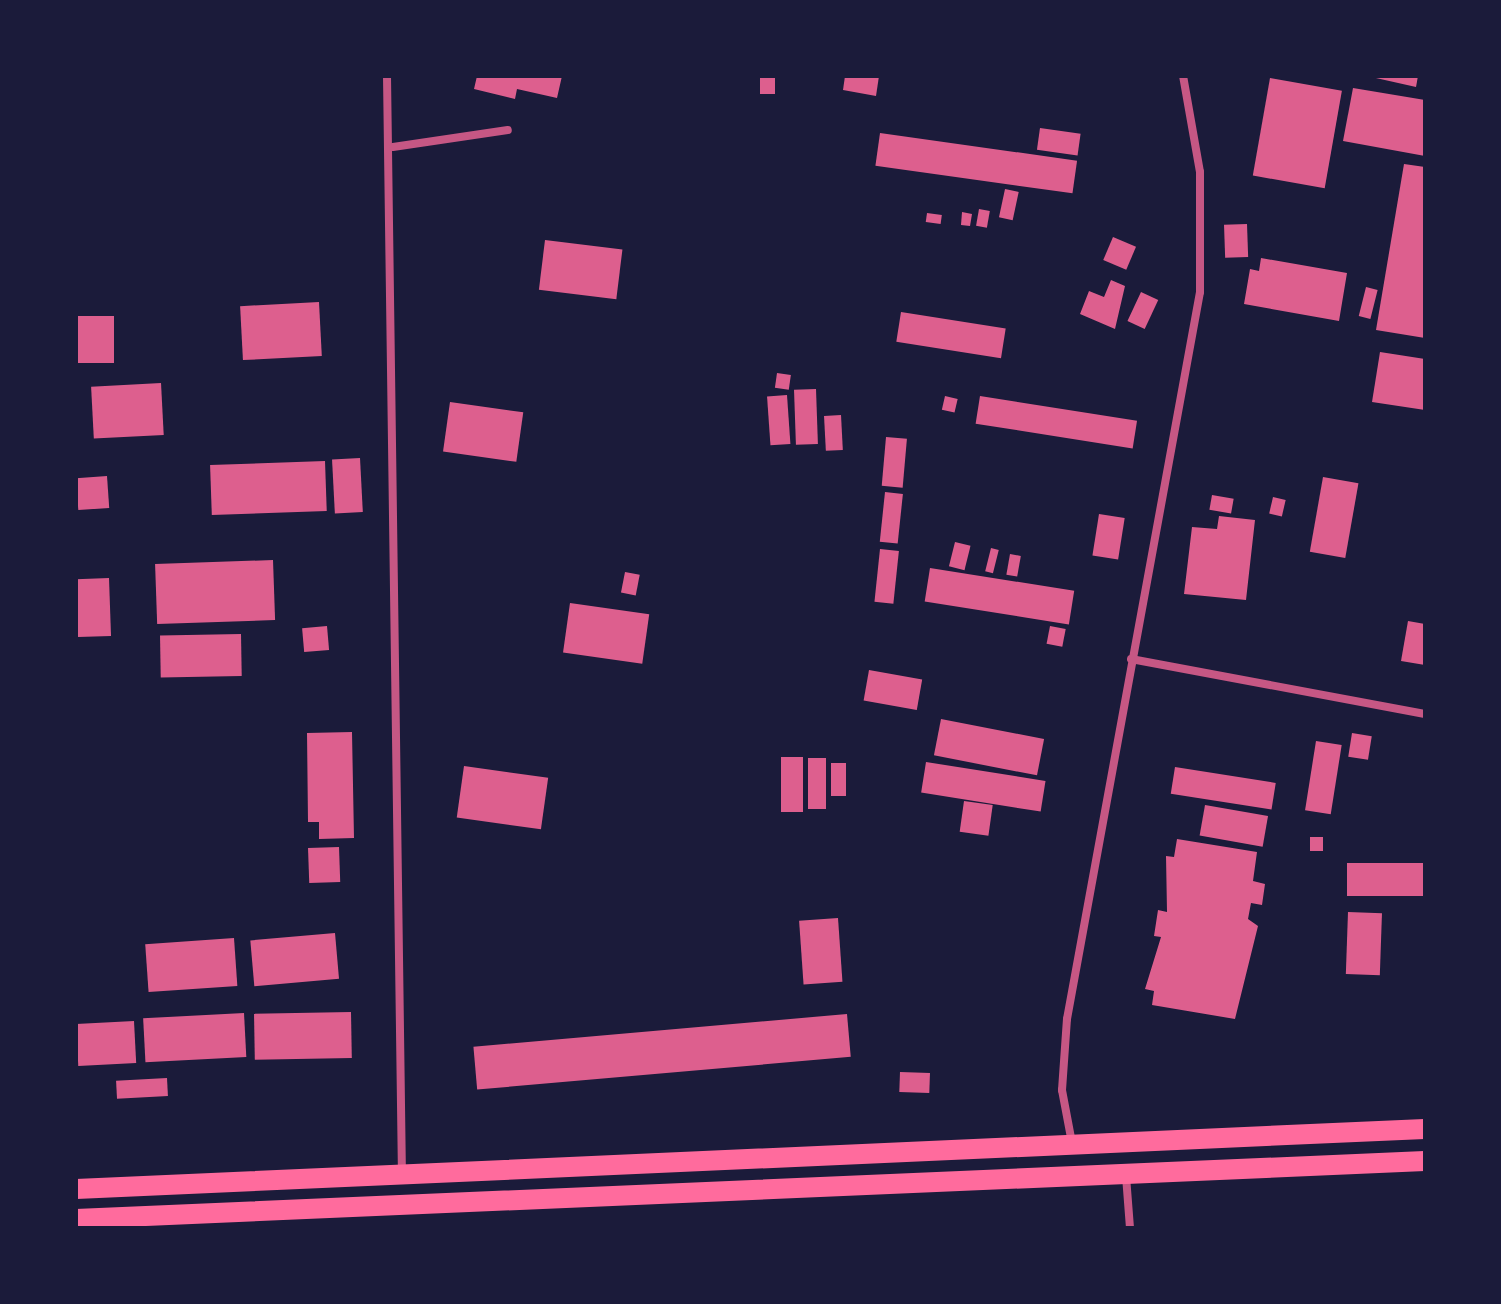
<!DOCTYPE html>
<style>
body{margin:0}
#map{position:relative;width:1501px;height:1304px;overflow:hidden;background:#1b1b3a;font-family:"PT Sans",sans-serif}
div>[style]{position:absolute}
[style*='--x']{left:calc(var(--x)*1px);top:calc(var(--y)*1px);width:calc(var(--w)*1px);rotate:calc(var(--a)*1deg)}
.building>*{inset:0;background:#dd5f8e;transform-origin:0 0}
.minor>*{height:8px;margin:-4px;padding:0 4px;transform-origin:4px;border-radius:4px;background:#c65784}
.trunk>*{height:20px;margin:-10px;padding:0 10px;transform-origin:10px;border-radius:10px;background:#ff6b9d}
span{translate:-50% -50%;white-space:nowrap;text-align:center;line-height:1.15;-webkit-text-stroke:6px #1b1b3a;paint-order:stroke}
.frame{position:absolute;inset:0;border:78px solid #1b1b3a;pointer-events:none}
</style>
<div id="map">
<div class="building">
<i style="clip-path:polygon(477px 76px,562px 76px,557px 98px,517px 89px,515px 99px,474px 89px)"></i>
<i style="left:760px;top:76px;width:15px;height:18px"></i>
<i style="clip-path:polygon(845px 76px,879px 76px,876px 96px,843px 90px)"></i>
<i style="clip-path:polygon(1367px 76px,1418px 76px,1416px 87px)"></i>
<i style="left:1270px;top:78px;width:73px;height:99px;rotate:10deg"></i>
<i style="clip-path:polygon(1353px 88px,1425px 100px,1425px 156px,1343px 141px)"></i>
<i style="left:1040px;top:128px;width:41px;height:22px;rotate:8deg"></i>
<i style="left:880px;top:133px;width:199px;height:33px;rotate:8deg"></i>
<i style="clip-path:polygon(1404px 164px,1425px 167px,1425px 338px,1376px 330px)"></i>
<i style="left:1005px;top:189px;width:14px;height:29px;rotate:12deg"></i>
<i style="left:979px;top:209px;width:11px;height:17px;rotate:10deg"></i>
<i style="clip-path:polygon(962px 212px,972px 214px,970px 226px,961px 225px)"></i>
<i style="left:927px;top:213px;width:15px;height:9px;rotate:8deg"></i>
<i style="left:1247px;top:224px;width:33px;height:23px;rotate:88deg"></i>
<i style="left:1113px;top:237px;width:25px;height:25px;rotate:23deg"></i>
<i style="left:545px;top:240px;width:78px;height:50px;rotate:7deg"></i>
<i style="clip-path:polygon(1261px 258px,1347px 273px,1339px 321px,1244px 304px,1250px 269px,1259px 271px)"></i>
<i style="clip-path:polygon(1111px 280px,1125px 286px,1115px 329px,1080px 314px,1089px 291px,1104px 297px)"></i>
<i style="left:1366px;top:287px;width:12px;height:30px;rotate:14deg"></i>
<i style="left:1141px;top:292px;width:19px;height:32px;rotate:25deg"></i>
<i style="left:319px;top:302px;width:54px;height:79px;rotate:87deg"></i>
<i style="left:901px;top:312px;width:106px;height:30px;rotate:9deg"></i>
<i style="left:76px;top:316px;width:38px;height:47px"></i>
<i style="clip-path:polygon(1380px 352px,1425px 359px,1425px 410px,1372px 402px)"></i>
<i style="left:777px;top:373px;width:14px;height:15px;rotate:8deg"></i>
<i style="left:161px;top:383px;width:52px;height:70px;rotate:87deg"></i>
<i style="left:816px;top:389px;width:55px;height:22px;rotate:88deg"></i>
<i style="left:787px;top:395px;width:49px;height:20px;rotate:86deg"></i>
<i style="left:945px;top:396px;width:13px;height:14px;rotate:13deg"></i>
<i style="left:980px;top:396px;width:159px;height:28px;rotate:9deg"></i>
<i style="left:450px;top:402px;width:74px;height:50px;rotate:8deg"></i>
<i style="left:841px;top:415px;width:35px;height:17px;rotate:87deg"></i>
<i style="left:886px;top:437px;width:21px;height:49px;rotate:5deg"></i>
<i style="left:360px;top:458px;width:54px;height:28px;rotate:87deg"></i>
<i style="left:325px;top:461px;width:50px;height:115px;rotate:88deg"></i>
<i style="left:107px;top:476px;width:32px;height:31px;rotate:86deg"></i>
<i style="left:1323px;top:477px;width:36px;height:76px;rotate:10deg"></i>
<i style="left:885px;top:492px;width:18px;height:50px;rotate:6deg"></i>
<i style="left:1212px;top:495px;width:22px;height:15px;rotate:10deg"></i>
<i style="left:1273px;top:497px;width:13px;height:17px;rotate:13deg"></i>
<i style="left:1099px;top:514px;width:26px;height:42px;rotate:9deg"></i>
<i style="clip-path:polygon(1219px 516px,1255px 520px,1246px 600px,1184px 594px,1192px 527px,1217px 529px)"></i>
<i style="left:955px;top:542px;width:16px;height:25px;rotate:14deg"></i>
<i style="left:991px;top:548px;width:8px;height:24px;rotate:14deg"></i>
<i style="left:880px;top:549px;width:19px;height:53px;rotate:6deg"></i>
<i style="left:1010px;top:554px;width:11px;height:21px;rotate:10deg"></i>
<i style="left:273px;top:560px;width:60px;height:118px;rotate:88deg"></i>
<i style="left:930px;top:568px;width:146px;height:34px;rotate:9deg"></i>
<i style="left:625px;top:572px;width:15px;height:21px;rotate:11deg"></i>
<i style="left:109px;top:578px;width:58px;height:33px;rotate:88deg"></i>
<i style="left:570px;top:603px;width:80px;height:50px;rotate:8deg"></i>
<i style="clip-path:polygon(1408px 621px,1425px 624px,1425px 665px,1401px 661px)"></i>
<i style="left:327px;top:626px;width:24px;height:25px;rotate:85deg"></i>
<i style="left:1050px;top:626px;width:16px;height:18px;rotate:11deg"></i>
<i style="left:241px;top:634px;width:42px;height:81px;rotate:89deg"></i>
<i style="left:869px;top:670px;width:54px;height:31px;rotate:10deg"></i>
<i style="left:941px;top:719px;width:105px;height:37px;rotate:11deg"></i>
<i style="clip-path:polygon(352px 732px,354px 838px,319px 839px,319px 822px,308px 822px,307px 733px)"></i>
<i style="left:1352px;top:733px;width:20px;height:24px;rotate:9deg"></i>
<i style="left:1316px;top:741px;width:26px;height:70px;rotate:9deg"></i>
<i style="left:781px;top:757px;width:22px;height:55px"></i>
<i style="left:808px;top:758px;width:18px;height:51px"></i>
<i style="left:926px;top:762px;width:121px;height:31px;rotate:9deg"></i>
<i style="left:831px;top:763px;width:15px;height:33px"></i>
<i style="left:464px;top:766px;width:85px;height:52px;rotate:8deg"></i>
<i style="left:1175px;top:767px;width:102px;height:27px;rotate:9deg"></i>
<i style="left:964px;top:801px;width:29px;height:31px;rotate:8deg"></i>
<i style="left:1205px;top:805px;width:64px;height:31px;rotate:10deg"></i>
<i style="left:1310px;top:837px;width:13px;height:14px"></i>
<i style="clip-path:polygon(1177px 839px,1257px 852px,1253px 881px,1265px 884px,1262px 905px,1251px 903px,1248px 919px,1258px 926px,1235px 1019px,1152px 1005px,1154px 991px,1145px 989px,1161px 937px,1154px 936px,1158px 910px,1167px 912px,1166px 856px,1174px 857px)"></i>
<i style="left:339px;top:847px;width:35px;height:31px;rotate:88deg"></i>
<i style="left:1425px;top:863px;width:33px;height:78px;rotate:90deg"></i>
<i style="left:1348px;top:912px;width:34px;height:62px;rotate:2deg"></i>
<i style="left:838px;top:918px;width:64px;height:39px;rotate:86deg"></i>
<i style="left:335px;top:933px;width:46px;height:85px;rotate:85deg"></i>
<i style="left:234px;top:938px;width:48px;height:89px;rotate:86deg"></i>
<i style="left:351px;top:1012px;width:46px;height:97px;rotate:89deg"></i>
<i style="left:244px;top:1013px;width:44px;height:101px;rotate:87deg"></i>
<i style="left:847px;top:1014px;width:43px;height:375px;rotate:85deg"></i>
<i style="left:134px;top:1021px;width:42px;height:58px;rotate:87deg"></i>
<i style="left:900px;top:1072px;width:30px;height:20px;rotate:2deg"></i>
<i style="left:167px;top:1078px;width:18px;height:51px;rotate:87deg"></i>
</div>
<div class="minor">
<i style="--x:387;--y:76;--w:1097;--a:89.22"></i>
<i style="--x:393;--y:147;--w:116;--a:-8.4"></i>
<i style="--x:1131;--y:659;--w:299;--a:10.6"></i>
<i style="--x:1072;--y:1143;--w:54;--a:-100.7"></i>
<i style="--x:1062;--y:1090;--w:71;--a:-86"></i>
<i style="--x:1067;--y:1019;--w:739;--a:-79.63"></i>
<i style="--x:1200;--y:292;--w:120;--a:-90"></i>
<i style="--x:1200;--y:172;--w:97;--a:-100"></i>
<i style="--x:1126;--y:1176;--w:52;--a:85.6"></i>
</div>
<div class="trunk">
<i style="--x:76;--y:1189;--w:1350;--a:-2.55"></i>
<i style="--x:76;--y:1219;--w:1350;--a:-2.46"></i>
</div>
<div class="frame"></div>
</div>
